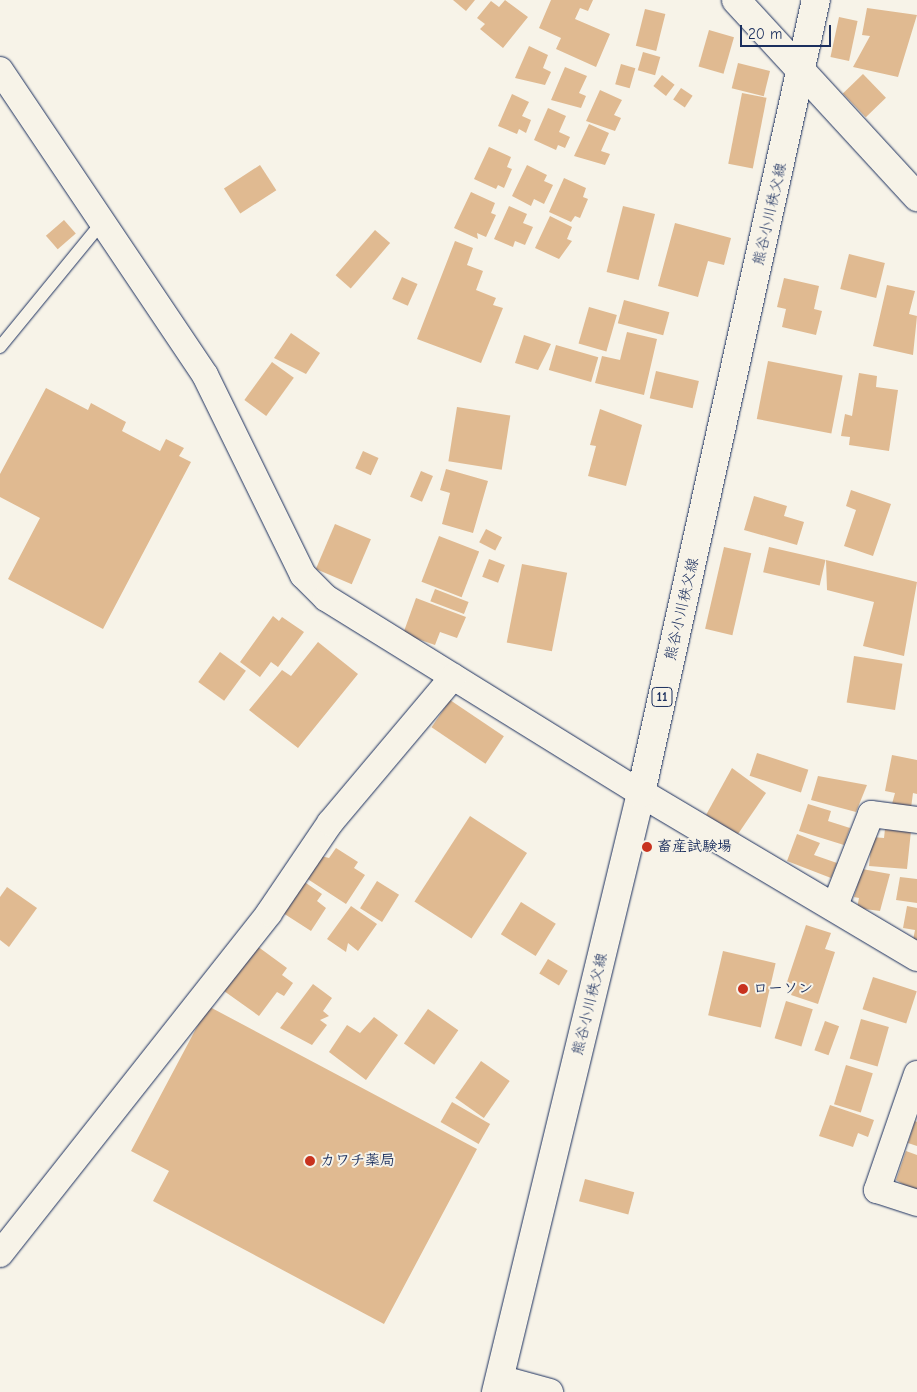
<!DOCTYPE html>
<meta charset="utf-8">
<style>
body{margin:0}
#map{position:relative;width:917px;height:1392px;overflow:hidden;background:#f7f3e8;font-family:"Comic Neue","Klee One",sans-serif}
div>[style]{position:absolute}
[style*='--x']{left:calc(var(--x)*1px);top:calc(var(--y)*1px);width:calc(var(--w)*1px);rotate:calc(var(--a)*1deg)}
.building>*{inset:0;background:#e0ba91;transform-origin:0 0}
.roads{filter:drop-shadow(0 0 1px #1b2f5e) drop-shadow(0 0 1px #1b2f5e)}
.service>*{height:12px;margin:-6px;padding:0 6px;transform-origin:6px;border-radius:6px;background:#f7f3e8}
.minor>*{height:26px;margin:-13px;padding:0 13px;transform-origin:13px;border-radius:13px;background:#f7f3e8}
.tertiary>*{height:28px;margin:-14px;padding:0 14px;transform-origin:14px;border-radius:14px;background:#f7f3e8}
.primary>*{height:28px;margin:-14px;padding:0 14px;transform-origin:14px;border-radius:14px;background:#f7f3e8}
.dots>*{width:14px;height:14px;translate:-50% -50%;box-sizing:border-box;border:2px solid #f7f3e8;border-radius:50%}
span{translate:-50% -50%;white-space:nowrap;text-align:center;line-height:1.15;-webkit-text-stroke:4px #f7f3e8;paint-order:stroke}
.shield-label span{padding:1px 4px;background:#f7f3e8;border:1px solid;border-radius:4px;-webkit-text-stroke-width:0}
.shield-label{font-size:14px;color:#1b2f5e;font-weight:700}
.street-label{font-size:15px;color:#1b2f5e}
.poi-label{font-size:15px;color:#1b2f5e;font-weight:700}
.left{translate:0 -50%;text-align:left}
.scale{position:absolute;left:740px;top:25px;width:91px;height:22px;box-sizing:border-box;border:2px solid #1b2f5e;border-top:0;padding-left:6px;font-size:15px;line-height:18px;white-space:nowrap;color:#1b2f5e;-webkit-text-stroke:4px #f7f3e8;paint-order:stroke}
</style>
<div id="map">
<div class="building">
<i style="clip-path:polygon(453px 0,475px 0,466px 11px)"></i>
<i style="clip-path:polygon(505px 0,528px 17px,503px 48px,480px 29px,485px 24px,477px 18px,491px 1px,499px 7px)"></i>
<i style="clip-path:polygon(551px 0,593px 0,588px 11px,580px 8px,575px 19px,610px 34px,596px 67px,556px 49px,561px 38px,539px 28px)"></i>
<i style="clip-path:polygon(867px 8px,917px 15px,898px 77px,853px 67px,870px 36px,862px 35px)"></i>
<i style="left:645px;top:9px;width:21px;height:38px;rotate:14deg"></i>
<i style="left:839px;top:17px;width:19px;height:41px;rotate:12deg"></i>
<i style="left:709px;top:30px;width:26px;height:38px;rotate:16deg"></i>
<i style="clip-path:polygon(529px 46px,548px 55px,543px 68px,551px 72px,545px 85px,515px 78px)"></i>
<i style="left:643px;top:52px;width:18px;height:19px;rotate:16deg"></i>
<i style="left:738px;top:63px;width:33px;height:26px;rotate:14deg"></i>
<i style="left:621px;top:64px;width:15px;height:21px;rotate:16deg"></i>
<i style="clip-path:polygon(565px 67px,587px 76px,579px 93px,586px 96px,581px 108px,551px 100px)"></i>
<i style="left:863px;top:74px;width:33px;height:28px;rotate:46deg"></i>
<i style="left:662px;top:75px;width:16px;height:14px;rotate:38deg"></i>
<i style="left:681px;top:88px;width:14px;height:14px;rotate:34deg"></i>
<i style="clip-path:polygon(600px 90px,622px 100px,614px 115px,621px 118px,615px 131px,586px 121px)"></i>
<i style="left:742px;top:93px;width:25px;height:72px;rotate:11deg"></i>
<i style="clip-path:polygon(512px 94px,529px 102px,522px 116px,531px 120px,526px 133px,519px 129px,517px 134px,498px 126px)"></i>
<i style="clip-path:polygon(548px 108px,566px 116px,559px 132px,570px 137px,565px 148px,558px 145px,556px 150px,534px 140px)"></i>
<i style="clip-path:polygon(589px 124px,609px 133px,601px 151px,610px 154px,605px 165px,574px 156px)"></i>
<i style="clip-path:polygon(489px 147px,511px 157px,507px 167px,512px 169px,504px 188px,498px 185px,496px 189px,474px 179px)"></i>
<i style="left:260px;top:165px;width:30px;height:43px;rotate:57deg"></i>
<i style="clip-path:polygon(527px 165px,547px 175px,544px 181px,553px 185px,544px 204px,534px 199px,531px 206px,512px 196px)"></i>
<i style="clip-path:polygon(564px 178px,586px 188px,583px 197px,588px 199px,580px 218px,575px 216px,571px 222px,549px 212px)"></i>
<i style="clip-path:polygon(471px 192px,495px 203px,491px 213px,496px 215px,486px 237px,477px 233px,478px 239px,454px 228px)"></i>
<i style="clip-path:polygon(509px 206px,527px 214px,523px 223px,533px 227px,525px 245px,515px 241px,513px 247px,494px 239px)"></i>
<i style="left:623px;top:206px;width:33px;height:68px;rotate:14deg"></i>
<i style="clip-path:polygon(550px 216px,572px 227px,567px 239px,572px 241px,559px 259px,535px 248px)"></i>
<i style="left:64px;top:220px;width:18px;height:24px;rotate:49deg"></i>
<i style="clip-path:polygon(675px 223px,731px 238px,724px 265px,708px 261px,698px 297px,658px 286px)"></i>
<i style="left:375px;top:230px;width:20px;height:60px;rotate:41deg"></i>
<i style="clip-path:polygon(455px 241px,473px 248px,467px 265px,483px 271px,476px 290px,496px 298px,493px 305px,503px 308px,481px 363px,417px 339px)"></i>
<i style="left:849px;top:254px;width:37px;height:36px;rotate:14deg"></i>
<i style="left:402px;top:277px;width:17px;height:24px;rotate:24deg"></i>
<i style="clip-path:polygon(784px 278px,819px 286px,814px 309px,822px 311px,816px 335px,782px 327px,786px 309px,777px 307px)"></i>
<i style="clip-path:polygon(887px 285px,915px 291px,909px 314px,917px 316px,913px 355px,873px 346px)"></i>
<i style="left:624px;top:300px;width:47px;height:24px;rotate:15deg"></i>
<i style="left:589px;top:307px;width:29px;height:38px;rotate:16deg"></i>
<i style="clip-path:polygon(627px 332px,657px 339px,644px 395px,595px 383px,602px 356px,620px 360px)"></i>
<i style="clip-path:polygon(291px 333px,320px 353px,306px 374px,274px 358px)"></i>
<i style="clip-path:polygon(524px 335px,551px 344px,538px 370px,515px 363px)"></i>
<i style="left:556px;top:345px;width:44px;height:26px;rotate:16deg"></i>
<i style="left:768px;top:361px;width:76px;height:59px;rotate:11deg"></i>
<i style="left:272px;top:362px;width:27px;height:47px;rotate:36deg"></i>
<i style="left:656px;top:371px;width:44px;height:28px;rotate:13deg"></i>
<i style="clip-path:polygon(859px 373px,877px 376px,876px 387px,898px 390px,889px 451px,849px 445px,850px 437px,841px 436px,845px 414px,852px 416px)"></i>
<i style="clip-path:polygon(46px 388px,88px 410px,91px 403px,126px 422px,122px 431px,160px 451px,166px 439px,184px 448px,179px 456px,191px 462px,103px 629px,8px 579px,40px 518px,0 497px,0 474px)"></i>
<i style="left:457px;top:407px;width:54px;height:55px;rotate:9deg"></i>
<i style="clip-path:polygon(600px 409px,642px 425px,626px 486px,588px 476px,596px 446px,590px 445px)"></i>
<i style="left:363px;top:451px;width:17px;height:19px;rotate:24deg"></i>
<i style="clip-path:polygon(446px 469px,488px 481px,473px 533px,442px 524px,450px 493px,440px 490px)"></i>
<i style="left:421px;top:471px;width:13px;height:28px;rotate:23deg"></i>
<i style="clip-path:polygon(851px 490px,891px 504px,873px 556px,844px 546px,856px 510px,846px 506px)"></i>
<i style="clip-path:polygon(754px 496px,787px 506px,784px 516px,804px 522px,797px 545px,744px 530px)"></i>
<i style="left:335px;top:524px;width:39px;height:49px;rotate:23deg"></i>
<i style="left:486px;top:529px;width:18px;height:15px;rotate:27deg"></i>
<i style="left:439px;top:536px;width:43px;height:49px;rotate:21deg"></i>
<i style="left:724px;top:547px;width:28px;height:84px;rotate:13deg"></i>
<i style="left:769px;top:547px;width:58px;height:26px;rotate:13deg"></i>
<i style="left:489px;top:559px;width:17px;height:19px;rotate:21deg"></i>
<i style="clip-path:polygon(826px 560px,917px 582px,904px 656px,863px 646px,874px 602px,827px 590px)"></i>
<i style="left:522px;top:564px;width:46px;height:80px;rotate:11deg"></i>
<i style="left:435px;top:589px;width:36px;height:13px;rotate:21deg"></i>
<i style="clip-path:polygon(416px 598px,466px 617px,457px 638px,440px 632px,435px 645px,403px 634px)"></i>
<i style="clip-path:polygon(273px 616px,279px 621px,282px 617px,304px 632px,278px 667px,271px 662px,260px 677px,240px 662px)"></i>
<i style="clip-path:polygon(318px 642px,358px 674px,298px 748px,249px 710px,282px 670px,291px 676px)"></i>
<i style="left:220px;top:652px;width:32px;height:37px;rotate:36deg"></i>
<i style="left:854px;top:656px;width:49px;height:47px;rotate:9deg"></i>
<i style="left:450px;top:700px;width:65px;height:33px;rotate:34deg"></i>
<i style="left:757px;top:753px;width:54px;height:24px;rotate:18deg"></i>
<i style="clip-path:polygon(892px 755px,917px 760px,917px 794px,913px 793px,911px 808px,892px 804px,895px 793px,885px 791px)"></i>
<i style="clip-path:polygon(732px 768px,766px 793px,738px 834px,706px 815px)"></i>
<i style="clip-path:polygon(818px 776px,867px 785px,856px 812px,811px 800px)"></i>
<i style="clip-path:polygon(808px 804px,831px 811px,828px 821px,850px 828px,844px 845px,799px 831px)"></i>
<i style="left:470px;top:816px;width:68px;height:102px;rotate:33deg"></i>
<i style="clip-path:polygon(885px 829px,911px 831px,907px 869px,869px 866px,872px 837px,884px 838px)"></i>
<i style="clip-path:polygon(797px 834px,820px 843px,814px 855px,837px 863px,831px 878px,787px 861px)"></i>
<i style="clip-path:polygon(336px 848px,358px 862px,354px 868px,365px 875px,346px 904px,306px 878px,321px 856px,329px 858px)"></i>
<i style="clip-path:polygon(862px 869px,890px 874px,880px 911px,857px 908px,859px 898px,854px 897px)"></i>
<i style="clip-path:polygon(900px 877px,917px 879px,917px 903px,896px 900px)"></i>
<i style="clip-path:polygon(303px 881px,322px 894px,317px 901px,326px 908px,311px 931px,283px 913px)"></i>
<i style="left:377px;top:881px;width:26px;height:32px;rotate:32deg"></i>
<i style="clip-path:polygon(7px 887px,37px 908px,9px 947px,0 940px,0 897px)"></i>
<i style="left:521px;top:902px;width:41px;height:38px;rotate:32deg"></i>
<i style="clip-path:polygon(351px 906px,377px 924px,358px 951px,348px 943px,346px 952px,327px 939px)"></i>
<i style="clip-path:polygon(907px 906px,917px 908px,917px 940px,913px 940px,915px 930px,903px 928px)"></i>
<i style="clip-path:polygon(806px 925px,831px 933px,825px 949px,835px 952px,818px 1004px,791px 995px,795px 985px,787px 982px)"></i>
<i style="clip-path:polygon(257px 946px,287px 968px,282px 975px,293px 983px,284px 996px,277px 992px,259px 1016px,224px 991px)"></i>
<i style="left:723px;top:951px;width:54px;height:66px;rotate:13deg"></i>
<i style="left:548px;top:959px;width:23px;height:17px;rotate:31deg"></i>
<i style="left:873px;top:977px;width:46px;height:34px;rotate:18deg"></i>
<i style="clip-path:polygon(313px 984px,332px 998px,323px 1011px,329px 1016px,320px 1020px,327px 1025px,312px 1045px,280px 1028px)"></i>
<i style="left:786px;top:1001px;width:28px;height:39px;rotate:17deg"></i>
<i style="clip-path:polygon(208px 1006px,477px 1149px,384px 1324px,153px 1201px,169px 1171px,131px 1151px)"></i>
<i style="left:428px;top:1009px;width:37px;height:42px;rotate:35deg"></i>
<i style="clip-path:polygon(374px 1017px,398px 1035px,366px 1080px,329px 1052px,347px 1025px,360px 1033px)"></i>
<i style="left:861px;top:1019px;width:29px;height:41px;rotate:16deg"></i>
<i style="left:825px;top:1021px;width:15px;height:31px;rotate:20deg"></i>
<i style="left:481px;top:1061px;width:35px;height:45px;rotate:35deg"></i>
<i style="left:846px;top:1065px;width:28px;height:41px;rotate:17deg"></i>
<i style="left:452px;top:1102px;width:44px;height:23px;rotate:30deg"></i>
<i style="clip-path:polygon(830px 1105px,874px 1120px,868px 1137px,858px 1133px,853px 1147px,819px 1136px)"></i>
<i style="clip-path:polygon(915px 1121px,917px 1122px,917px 1146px,908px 1143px)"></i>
<i style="clip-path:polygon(906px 1151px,917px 1155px,917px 1193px,896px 1180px)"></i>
<i style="left:585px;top:1179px;width:51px;height:23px;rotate:15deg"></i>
</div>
<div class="roads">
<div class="service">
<i style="--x:0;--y:347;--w:163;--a:-50.7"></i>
</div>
<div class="minor">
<i style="--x:0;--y:70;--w:367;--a:56.1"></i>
<i style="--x:205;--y:375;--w:223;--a:63.9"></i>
<i style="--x:303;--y:575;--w:33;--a:45"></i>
<i style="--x:326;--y:598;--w:370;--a:31.8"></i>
<i style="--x:834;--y:908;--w:101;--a:-68.5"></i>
<i style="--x:871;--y:814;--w:46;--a:7.4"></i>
<i style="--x:917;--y:1074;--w:123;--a:109"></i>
<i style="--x:877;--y:1190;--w:42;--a:18"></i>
<i style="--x:0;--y:1254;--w:434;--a:-51.7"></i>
<i style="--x:269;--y:913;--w:109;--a:-55.9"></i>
<i style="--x:330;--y:823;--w:191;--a:-49.9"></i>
<i style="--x:499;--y:1378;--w:53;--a:15.4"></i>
</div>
<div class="tertiary">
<i style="--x:736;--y:0;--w:268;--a:47.4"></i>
<i style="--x:641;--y:793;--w:321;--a:30.7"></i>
</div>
<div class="primary">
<i style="--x:496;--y:1392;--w:616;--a:-76.39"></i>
<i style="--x:641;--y:793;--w:812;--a:-77.56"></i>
</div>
</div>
<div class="dots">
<i style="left:647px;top:847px;background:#c8321e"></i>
<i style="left:743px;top:989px;background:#c8321e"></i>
<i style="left:310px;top:1161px;background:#c8321e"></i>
</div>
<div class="shield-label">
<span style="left:662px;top:697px">11</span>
</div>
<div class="street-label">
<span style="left:770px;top:214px;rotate:-77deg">熊谷小川秩父線</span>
<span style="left:682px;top:609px;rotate:-77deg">熊谷小川秩父線</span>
<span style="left:590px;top:1004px;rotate:-76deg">熊谷小川秩父線</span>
</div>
<div class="poi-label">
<span class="left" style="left:657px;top:847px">畜産試験場</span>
<span class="left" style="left:753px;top:989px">ローソン</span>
<span class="left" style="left:320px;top:1161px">カワチ薬局</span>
</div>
<div class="scale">20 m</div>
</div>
